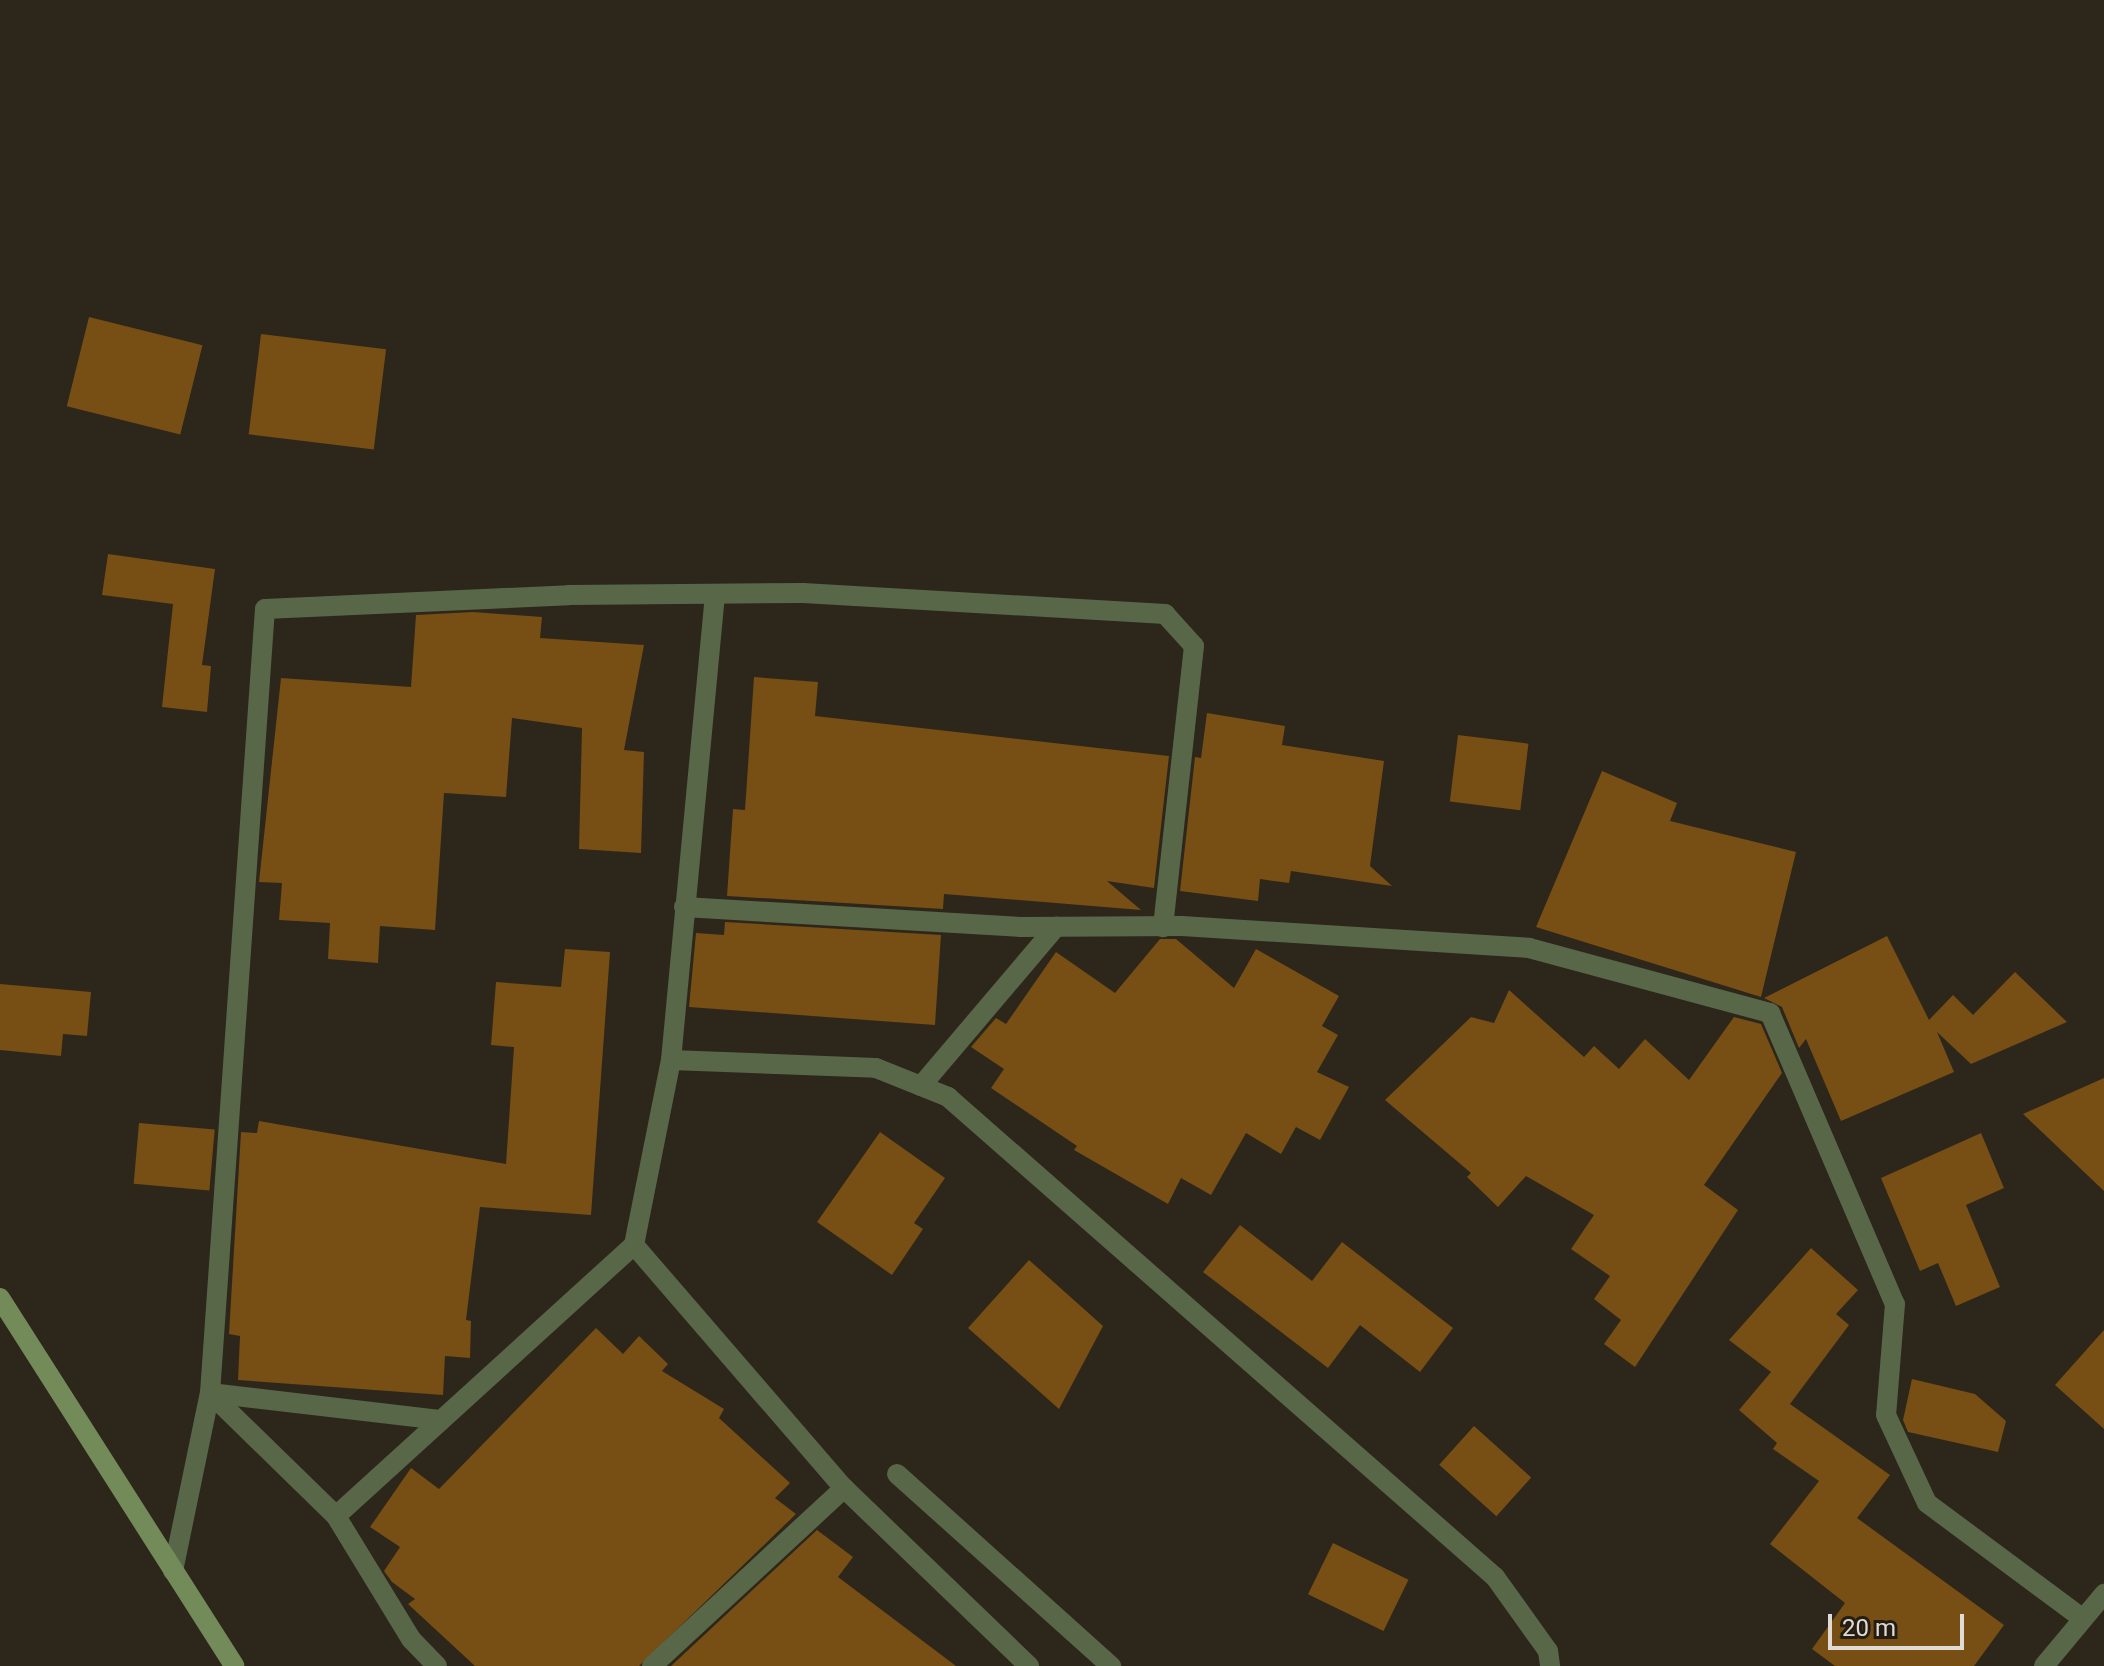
<!DOCTYPE html>
<style>
body{margin:0}
#map{position:relative;width:2104px;height:1666px;overflow:hidden;background:#2d261b;font-family:Roboto,sans-serif}
div>[style]{position:absolute}
[style*='--x']{left:calc(var(--x)*1px);top:calc(var(--y)*1px);width:calc(var(--w)*1px);rotate:calc(var(--a)*1deg)}
.building>*{inset:0;background:#774e13;transform-origin:0 0}
.minor>*{height:20px;margin:-10px;padding:0 10px;transform-origin:10px;border-radius:10px;background:#586748}
.secondary>*{height:20px;margin:-10px;padding:0 10px;transform-origin:10px;border-radius:10px;background:#738b59}
span{translate:-50% -50%;white-space:nowrap;text-align:center;line-height:1.15;-webkit-text-stroke:7px #231d12;paint-order:stroke}
.scale{position:absolute;left:1828px;top:1614px;width:136px;height:36px;box-sizing:border-box;border:4px solid #e0dbd4;border-top:0;padding-left:10px;font-size:24px;line-height:28px;white-space:nowrap;color:#e0dbd4;-webkit-text-stroke:6px #231d12;paint-order:stroke}
</style>
<div id="map">
<div class="building">
<i style="left:89px;top:317px;width:117px;height:92px;rotate:14deg"></i>
<i style="left:261px;top:334px;width:126px;height:101px;rotate:7deg"></i>
<i style="clip-path:polygon(108px 554px,215px 569px,202px 665px,211px 666px,207px 712px,162px 707px,173px 604px,102px 595px)"></i>
<i style="clip-path:polygon(473px 612px,542px 617px,540px 638px,644px 645px,624px 750px,644px 752px,641px 853px,579px 849px,582px 728px,512px 718px,506px 797px,444px 793px,435px 930px,380px 926px,378px 963px,328px 959px,330px 923px,279px 920px,282px 883px,259px 882px,281px 678px,411px 687px,416px 615px)"></i>
<i style="clip-path:polygon(754px 677px,818px 682px,815px 716px,1169px 756px,1154px 888px,1107px 881px,1141px 910px,944px 894px,943px 909px,727px 896px,733px 809px,745px 810px)"></i>
<i style="clip-path:polygon(1207px 713px,1285px 726px,1282px 745px,1384px 761px,1370px 866px,1392px 886px,1291px 871px,1289px 883px,1260px 879px,1258px 901px,1180px 891px,1195px 757px,1201px 758px)"></i>
<i style="left:1458px;top:735px;width:71px;height:67px;rotate:7deg"></i>
<i style="clip-path:polygon(1602px 771px,1677px 803px,1670px 821px,1796px 852px,1761px 997px,1536px 927px)"></i>
<i style="clip-path:polygon(725px 922px,941px 935px,935px 1025px,689px 1007px,696px 933px,724px 935px)"></i>
<i style="clip-path:polygon(1887px 936px,1929px 1020px,1953px 995px,1973px 1015px,2015px 972px,2067px 1022px,1971px 1064px,1937px 1032px,1954px 1072px,1841px 1121px,1806px 1039px,1799px 1048px,1782px 1007px,1764px 998px)"></i>
<i style="clip-path:polygon(1160px 939px,1176px 939px,1234px 988px,1256px 949px,1339px 996px,1322px 1026px,1338px 1035px,1317px 1072px,1349px 1087px,1320px 1140px,1296px 1127px,1281px 1154px,1246px 1133px,1211px 1195px,1181px 1178px,1168px 1204px,1074px 1150px,1077px 1146px,991px 1088px,1004px 1069px,971px 1047px,996px 1018px,1006px 1024px,1056px 952px,1115px 993px)"></i>
<i style="clip-path:polygon(565px 949px,610px 952px,591px 1215px,480px 1207px,466px 1320px,471px 1321px,470px 1358px,445px 1356px,443px 1395px,238px 1380px,240px 1336px,229px 1334px,241px 1132px,257px 1133px,259px 1121px,506px 1164px,514px 1047px,491px 1045px,496px 982px,561px 987px)"></i>
<i style="clip-path:polygon(0 984px,91px 992px,87px 1036px,63px 1034px,61px 1056px,0 1050px)"></i>
<i style="clip-path:polygon(1509px 990px,1584px 1057px,1594px 1046px,1619px 1069px,1645px 1039px,1689px 1080px,1734px 1017px,1761px 1024px,1782px 1073px,1704px 1185px,1738px 1210px,1635px 1367px,1604px 1344px,1621px 1320px,1594px 1299px,1610px 1276px,1571px 1249px,1594px 1215px,1526px 1176px,1498px 1207px,1467px 1177px,1471px 1173px,1385px 1100px,1471px 1017px,1494px 1023px)"></i>
<i style="clip-path:polygon(2104px 1078px,2104px 1191px,2023px 1114px)"></i>
<i style="left:139px;top:1123px;width:76px;height:61px;rotate:5deg"></i>
<i style="clip-path:polygon(880px 1132px,945px 1178px,914px 1223px,923px 1229px,892px 1275px,817px 1222px)"></i>
<i style="clip-path:polygon(1981px 1133px,2004px 1188px,1966px 1205px,2000px 1287px,1956px 1306px,1938px 1263px,1920px 1271px,1881px 1178px)"></i>
<i style="clip-path:polygon(1240px 1225px,1312px 1281px,1342px 1242px,1453px 1328px,1420px 1372px,1360px 1325px,1328px 1368px,1203px 1272px)"></i>
<i style="clip-path:polygon(1811px 1248px,1858px 1290px,1836px 1314px,1849px 1325px,1790px 1404px,1890px 1475px,1857px 1518px,2004px 1625px,1974px 1666px,1835px 1666px,1812px 1649px,1845px 1603px,1770px 1544px,1819px 1481px,1773px 1449px,1777px 1443px,1739px 1410px,1771px 1372px,1729px 1340px)"></i>
<i style="clip-path:polygon(1029px 1260px,1103px 1326px,1059px 1409px,968px 1328px)"></i>
<i style="clip-path:polygon(596px 1328px,623px 1354px,639px 1336px,668px 1364px,662px 1371px,724px 1409px,719px 1418px,790px 1483px,775px 1498px,796px 1514px,639px 1666px,475px 1666px,408px 1604px,415px 1599px,392px 1582px,384px 1571px,400px 1547px,370px 1527px,411px 1468px,439px 1489px)"></i>
<i style="clip-path:polygon(2104px 1330px,2104px 1429px,2055px 1385px)"></i>
<i style="clip-path:polygon(1912px 1379px,1975px 1394px,2006px 1421px,1998px 1452px,1908px 1432px,1903px 1420px)"></i>
<i style="left:1474px;top:1426px;width:77px;height:52px;rotate:42deg"></i>
<i style="clip-path:polygon(817px 1530px,853px 1557px,838px 1577px,956px 1666px,671px 1666px)"></i>
<i style="left:1333px;top:1543px;width:84px;height:57px;rotate:26deg"></i>
</div>
<div class="minor">
<i style="--x:684;--y:907;--w:338;--a:3.4"></i>
<i style="--x:1021;--y:927;--w:161;--a:-0.4"></i>
<i style="--x:1182;--y:926;--w:348;--a:3.6"></i>
<i style="--x:1529;--y:948;--w:250;--a:15.1"></i>
<i style="--x:1770;--y:1013;--w:317;--a:66.8"></i>
<i style="--x:1895;--y:1304;--w:111;--a:94.6"></i>
<i style="--x:1886;--y:1415;--w:97;--a:65"></i>
<i style="--x:1927;--y:1503;--w:193;--a:36.6"></i>
<i style="--x:671;--y:1060;--w:205;--a:2.2"></i>
<i style="--x:876;--y:1068;--w:78;--a:21.9"></i>
<i style="--x:948;--y:1097;--w:728;--a:41.27"></i>
<i style="--x:1495;--y:1577;--w:91;--a:54.4"></i>
<i style="--x:1548;--y:1651;--w:15;--a:82"></i>
<i style="--x:921;--y:1086;--w:209;--a:-49.7"></i>
<i style="--x:634;--y:1245;--w:321;--a:49.2"></i>
<i style="--x:844;--y:1488;--w:257;--a:43.9"></i>
<i style="--x:897;--y:1474;--w:288;--a:41.9"></i>
<i style="--x:336;--y:1516;--w:403;--a:-42.3"></i>
<i style="--x:634;--y:1245;--w:189;--a:-78.7"></i>
<i style="--x:671;--y:1060;--w:465;--a:-84.6"></i>
<i style="--x:173;--y:1571;--w:182;--a:-78.3"></i>
<i style="--x:210;--y:1393;--w:786;--a:-85.99"></i>
<i style="--x:265;--y:609;--w:304;--a:-2.6"></i>
<i style="--x:569;--y:595;--w:234;--a:-0.5"></i>
<i style="--x:803;--y:593;--w:363;--a:3.3"></i>
<i style="--x:1165;--y:614;--w:43;--a:47.8"></i>
<i style="--x:1194;--y:646;--w:283;--a:96.3"></i>
<i style="--x:437;--y:1666;--w:37;--a:-134"></i>
<i style="--x:411;--y:1639;--w:144;--a:-121.4"></i>
<i style="--x:336;--y:1516;--w:176;--a:-135.7"></i>
<i style="--x:210;--y:1393;--w:233;--a:6.7"></i>
<i style="--x:652;--y:1666;--w:262;--a:-42.8"></i>
<i style="--x:2044;--y:1666;--w:94;--a:-50.2"></i>
</div>
<div class="secondary">
<i style="--x:0;--y:1298;--w:436;--a:57.5"></i>
</div>
<div class="scale">20 m</div>
</div>
